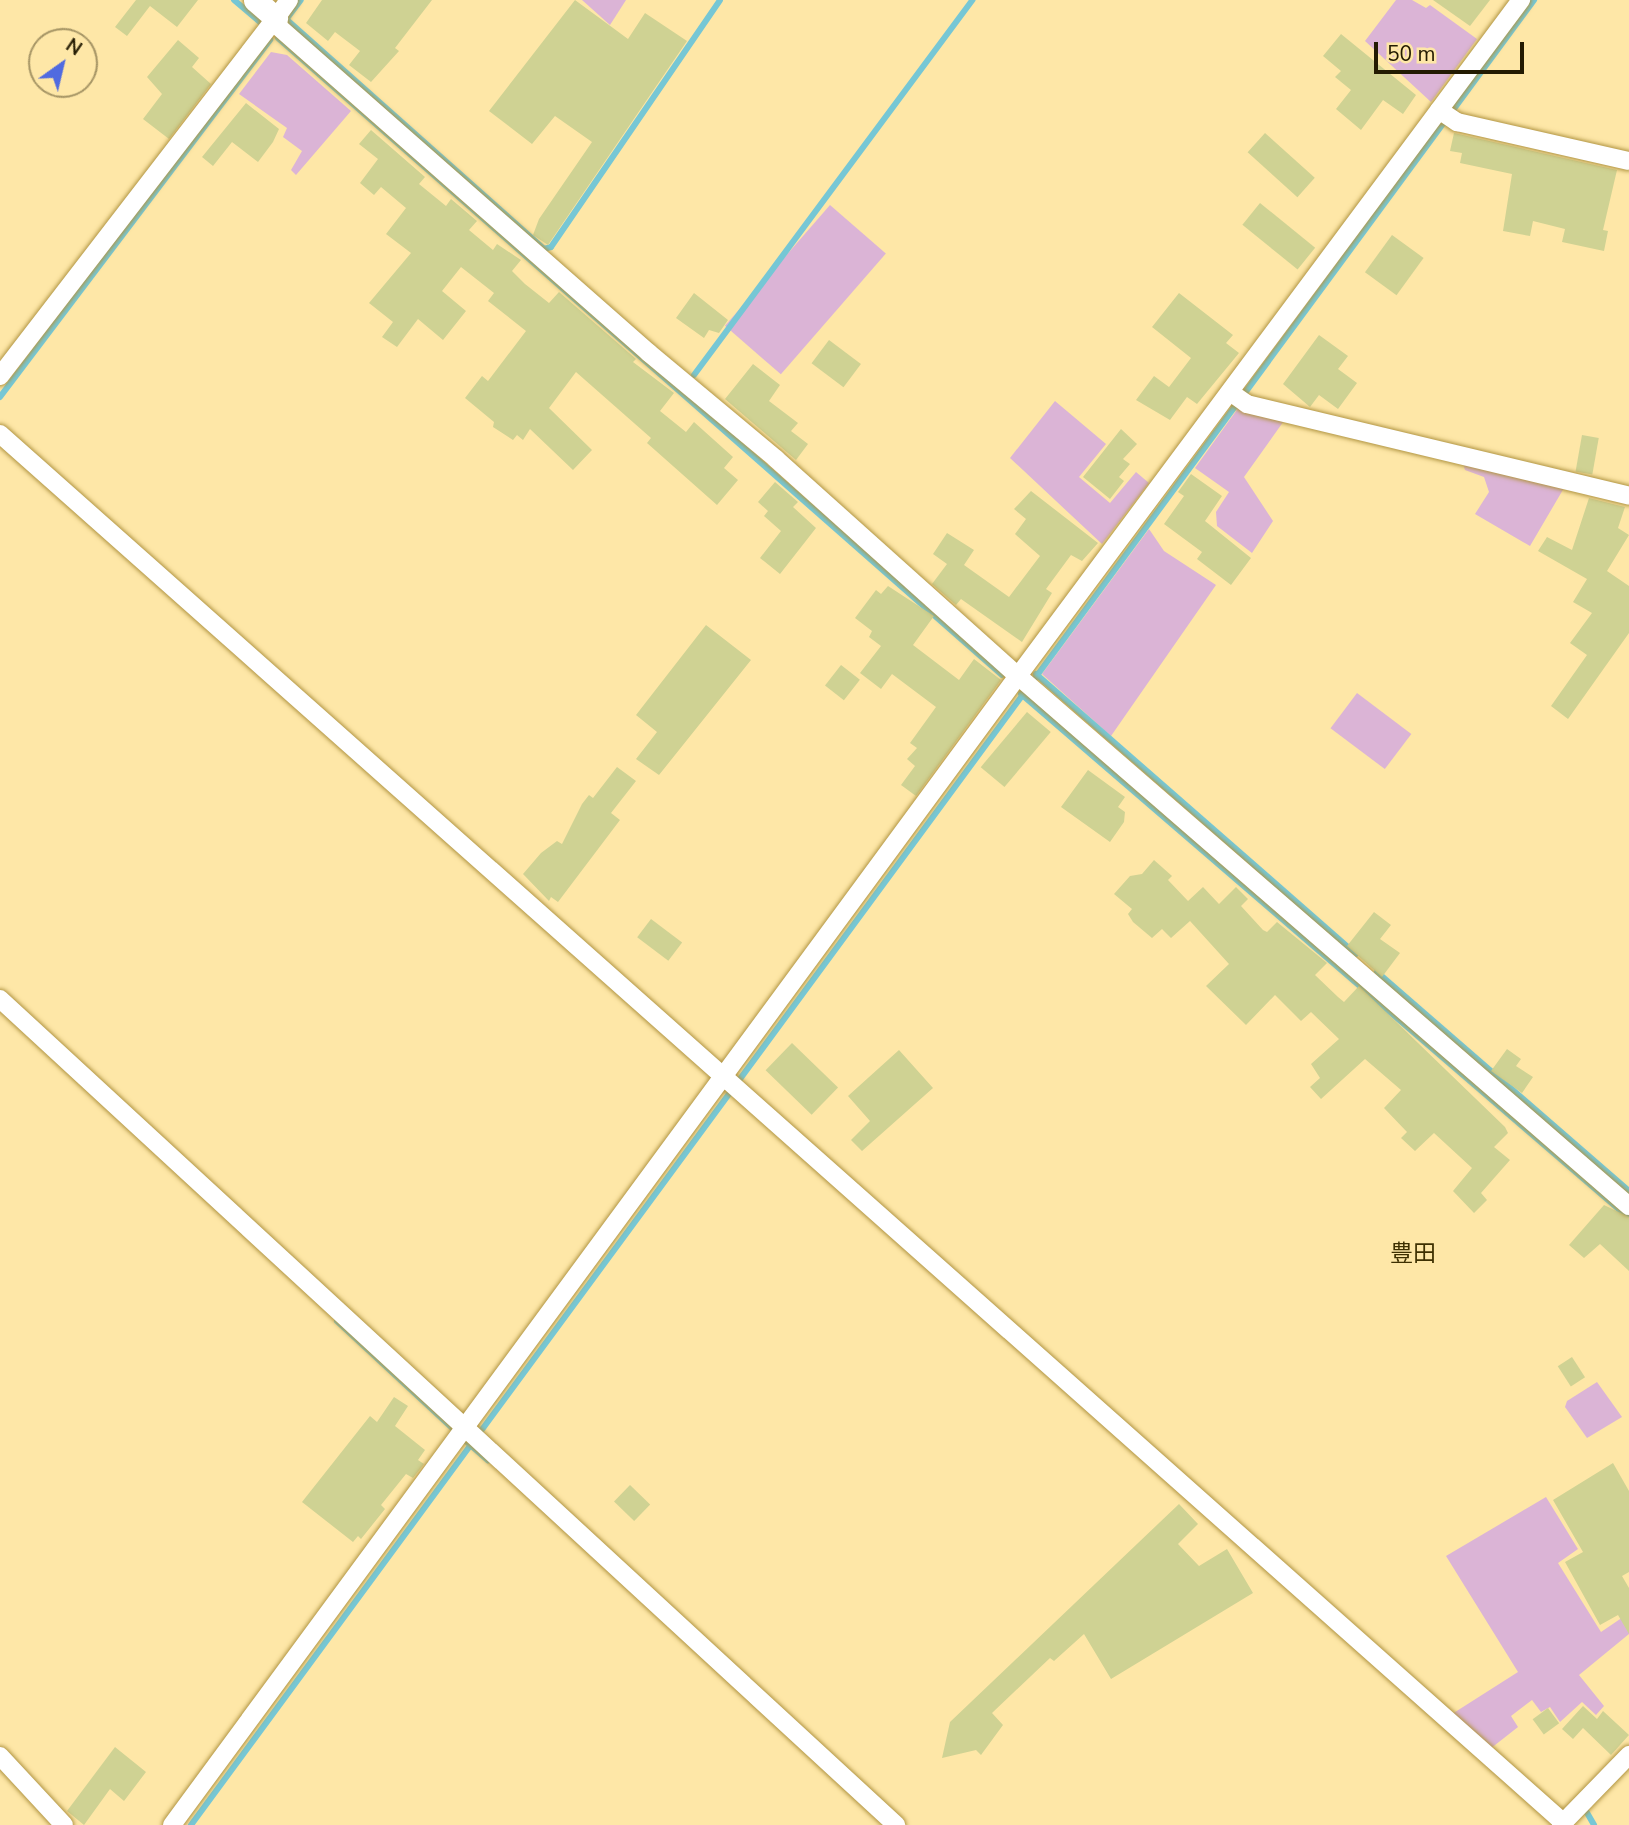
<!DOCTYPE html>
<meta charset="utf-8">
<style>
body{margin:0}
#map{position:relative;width:1629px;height:1825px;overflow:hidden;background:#fee7a7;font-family:"Nunito Sans","Noto Sans JP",sans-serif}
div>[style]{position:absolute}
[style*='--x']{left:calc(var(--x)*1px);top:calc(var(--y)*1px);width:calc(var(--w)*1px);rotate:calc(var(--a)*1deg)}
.green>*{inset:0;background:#dbb4d6;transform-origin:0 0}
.stream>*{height:6px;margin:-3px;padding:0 3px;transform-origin:3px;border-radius:3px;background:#76c7d5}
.building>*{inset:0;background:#cfd293;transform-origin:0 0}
.roads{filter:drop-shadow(0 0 2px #b19543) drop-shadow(0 0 2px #b19543)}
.minor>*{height:18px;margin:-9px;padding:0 9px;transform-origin:9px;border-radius:9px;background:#fff}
.tertiary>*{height:23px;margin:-11.5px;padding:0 11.5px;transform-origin:11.5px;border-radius:11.5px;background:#fff}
span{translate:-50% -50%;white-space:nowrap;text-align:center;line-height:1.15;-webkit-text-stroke:6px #fee7a7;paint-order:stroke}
.quarter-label{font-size:23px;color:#3e3001}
.north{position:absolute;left:28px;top:28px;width:70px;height:70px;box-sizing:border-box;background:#fee7a7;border:2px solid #a69565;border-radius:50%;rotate:34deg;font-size:19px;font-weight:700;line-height:28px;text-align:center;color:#231b02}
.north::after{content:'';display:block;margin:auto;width:24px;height:32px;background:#506be0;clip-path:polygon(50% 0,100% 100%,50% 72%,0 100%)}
.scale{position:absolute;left:1374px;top:42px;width:150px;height:32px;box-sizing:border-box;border:4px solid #231b02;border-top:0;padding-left:9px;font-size:21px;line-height:24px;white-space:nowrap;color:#231b02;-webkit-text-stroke:5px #fee7a7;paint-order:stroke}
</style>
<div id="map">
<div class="green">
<i style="clip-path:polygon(582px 0,626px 0,610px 25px)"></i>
<i style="clip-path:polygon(1396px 0,1412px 0,1426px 8px,1430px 5px,1477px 39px,1431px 102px,1365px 41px)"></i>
<i style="clip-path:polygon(271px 52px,287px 55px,351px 111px,296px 175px,291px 170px,302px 151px,283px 137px,287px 128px,239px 94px)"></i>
<i style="left:830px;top:205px;width:74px;height:160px;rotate:41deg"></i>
<i style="clip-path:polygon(1055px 401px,1106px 444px,1079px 477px,1110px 503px,1136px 472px,1149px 483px,1102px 544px,1010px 458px)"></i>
<i style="clip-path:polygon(1239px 407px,1286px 418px,1244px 477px,1273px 521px,1252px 553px,1217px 526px,1216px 512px,1229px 492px,1195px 468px)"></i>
<i style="clip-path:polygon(1463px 464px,1564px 488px,1530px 546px,1475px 514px,1489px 492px,1484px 477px,1465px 470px)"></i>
<i style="clip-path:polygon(1149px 529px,1164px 551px,1216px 585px,1111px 736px,1042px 674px)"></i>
<i style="left:1357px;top:693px;width:68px;height:44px;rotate:37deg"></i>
<i style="clip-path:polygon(1597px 1382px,1622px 1417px,1587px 1438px,1565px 1407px,1567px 1401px)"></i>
<i style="clip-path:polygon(1546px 1497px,1578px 1549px,1558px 1563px,1601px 1632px,1629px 1613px,1629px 1634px,1579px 1675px,1604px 1706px,1596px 1715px,1582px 1702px,1560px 1722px,1550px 1707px,1541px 1712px,1532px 1700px,1511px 1716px,1518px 1727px,1490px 1749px,1452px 1714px,1518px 1672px,1446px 1556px)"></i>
</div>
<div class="stream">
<i style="--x:234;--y:0;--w:43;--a:40.3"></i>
<i style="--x:286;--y:19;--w:346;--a:41.7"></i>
<i style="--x:544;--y:249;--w:7;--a:-16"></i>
<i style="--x:551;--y:247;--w:299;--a:-55.6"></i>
<i style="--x:285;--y:21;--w:26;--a:-53"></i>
<i style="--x:278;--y:38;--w:964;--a:41.34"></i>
<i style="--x:694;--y:375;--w:467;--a:-53.4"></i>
<i style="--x:0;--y:397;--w:448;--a:-52.9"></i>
<i style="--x:1036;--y:674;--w:425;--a:41.2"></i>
<i style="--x:1021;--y:694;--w:803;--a:40.76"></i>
<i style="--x:1377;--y:972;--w:334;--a:41"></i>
<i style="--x:337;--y:1321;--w:157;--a:42.9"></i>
<i style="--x:467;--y:1442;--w:28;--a:41"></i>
<i style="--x:1586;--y:1811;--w:16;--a:60"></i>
<i style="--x:191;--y:1825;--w:2266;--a:-53.65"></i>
</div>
<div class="building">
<i style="clip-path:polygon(136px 0,198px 0,177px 27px,150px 6px,127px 36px,115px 27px)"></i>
<i style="clip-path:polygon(322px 0,432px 0,395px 48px,399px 51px,371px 82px,349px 65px,360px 51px,335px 32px,328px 41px,306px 23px)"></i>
<i style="clip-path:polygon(575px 0,628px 39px,645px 13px,687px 41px,548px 245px,533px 235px,539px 219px,592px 142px,555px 116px,532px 144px,489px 111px)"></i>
<i style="clip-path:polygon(1433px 0,1490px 0,1470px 26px)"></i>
<i style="clip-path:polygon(1341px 34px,1416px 95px,1403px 114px,1383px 100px,1361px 130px,1336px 109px,1351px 90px,1335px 77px,1341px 71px,1323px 56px)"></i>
<i style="clip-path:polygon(178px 40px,199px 58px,192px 67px,211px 84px,169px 139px,143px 119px,162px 94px,147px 77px)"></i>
<i style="clip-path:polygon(246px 103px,279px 129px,273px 142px,258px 162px,232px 142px,213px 166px,202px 157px)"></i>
<i style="clip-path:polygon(371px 130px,425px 177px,419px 184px,446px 206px,451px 199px,477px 221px,469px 230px,493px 250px,497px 244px,521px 260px,512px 271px,525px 284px,549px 303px,559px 292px,636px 359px,633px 362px,674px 393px,660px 411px,686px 432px,694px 422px,733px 457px,724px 468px,738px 480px,717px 505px,647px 443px,651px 438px,576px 372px,549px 408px,592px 450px,573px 470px,530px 429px,523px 440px,517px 435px,513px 440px,493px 427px,494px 422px,465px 398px,482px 376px,488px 381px,526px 331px,488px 301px,494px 293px,461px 267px,442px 291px,466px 311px,443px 340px,418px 319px,397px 347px,382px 337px,393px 322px,369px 303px,411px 253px,386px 234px,406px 208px,381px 187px,374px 195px,360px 183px,378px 159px,359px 144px)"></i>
<i style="left:1265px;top:133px;width:67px;height:26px;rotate:42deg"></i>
<i style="clip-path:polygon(1454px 133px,1617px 170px,1603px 230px,1608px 231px,1604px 251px,1562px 242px,1565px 229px,1533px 221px,1530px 236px,1503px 231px,1512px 174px,1460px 163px,1462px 153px,1450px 151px)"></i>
<i style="left:1260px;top:203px;width:71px;height:28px;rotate:39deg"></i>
<i style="left:1392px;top:235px;width:39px;height:46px;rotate:36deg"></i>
<i style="clip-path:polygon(694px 293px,728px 320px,719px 333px,709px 330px,704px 338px,676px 318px)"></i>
<i style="clip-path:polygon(1179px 293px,1233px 335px,1226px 343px,1239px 353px,1197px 404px,1187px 397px,1170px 420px,1136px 400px,1154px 376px,1169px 387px,1191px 358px,1152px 327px)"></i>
<i style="clip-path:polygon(1319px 335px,1348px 356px,1338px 369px,1357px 383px,1338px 409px,1319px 395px,1310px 407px,1283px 384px)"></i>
<i style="left:829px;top:340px;width:40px;height:29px;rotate:37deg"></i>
<i style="clip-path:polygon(753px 364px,780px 385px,769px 401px,798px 423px,791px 431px,808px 444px,796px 460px,725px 399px)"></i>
<i style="clip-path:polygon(1121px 429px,1137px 444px,1123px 459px,1130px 464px,1119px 477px,1124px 481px,1110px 499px,1083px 477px)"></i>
<i style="left:1582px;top:435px;width:17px;height:37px;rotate:10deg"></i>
<i style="clip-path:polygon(1191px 474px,1222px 496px,1205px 521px,1251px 558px,1231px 585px,1197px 559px,1202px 552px,1164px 524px,1184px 496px,1178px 492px)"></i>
<i style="clip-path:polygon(775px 482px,798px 502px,793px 507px,816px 528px,780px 574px,760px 558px,781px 531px,764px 516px,768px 511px,758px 502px)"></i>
<i style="clip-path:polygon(1031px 491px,1098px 543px,1082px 561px,1071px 555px,1046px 589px,1052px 593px,1022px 642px,961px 599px,956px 605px,932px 584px,947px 564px,933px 554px,947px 533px,974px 550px,964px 565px,1009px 597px,1040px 556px,1015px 534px,1026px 519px,1014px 509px)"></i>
<i style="clip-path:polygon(1589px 498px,1625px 507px,1618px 528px,1629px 535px,1607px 571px,1629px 586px,1629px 633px,1568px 719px,1551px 706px,1587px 655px,1570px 643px,1592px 613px,1573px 602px,1587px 579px,1538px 551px,1547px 537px,1572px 550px)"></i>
<i style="clip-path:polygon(888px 586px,934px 616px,913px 645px,959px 680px,974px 659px,1001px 680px,916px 796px,901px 785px,915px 766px,907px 759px,917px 748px,910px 743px,936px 707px,892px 674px,881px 689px,860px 673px,881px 646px,869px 637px,872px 631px,855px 618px,876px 590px,881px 594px)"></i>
<i style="clip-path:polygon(706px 625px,751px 660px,659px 775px,636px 759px,657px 732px,636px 715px)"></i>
<i style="left:841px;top:665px;width:24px;height:26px;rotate:38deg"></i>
<i style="left:1027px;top:712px;width:31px;height:72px;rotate:40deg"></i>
<i style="clip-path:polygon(617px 767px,636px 781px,611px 813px,620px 820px,558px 902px,551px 897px,549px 901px,523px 874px,541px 853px,557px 841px,562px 844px,582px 804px,589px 795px,593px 798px)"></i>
<i style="clip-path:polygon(1088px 770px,1125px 797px,1118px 807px,1125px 812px,1124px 822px,1110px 842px,1061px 807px)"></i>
<i style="clip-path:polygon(1154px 860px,1172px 876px,1168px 880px,1188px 901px,1203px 887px,1219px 904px,1236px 887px,1248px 899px,1241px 906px,1263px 930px,1267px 932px,1277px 922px,1327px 963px,1315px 975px,1338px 997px,1344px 1002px,1359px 986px,1505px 1127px,1508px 1133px,1494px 1147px,1510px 1160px,1481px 1193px,1487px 1200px,1474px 1213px,1453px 1191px,1472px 1168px,1434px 1133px,1415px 1151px,1401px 1138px,1407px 1132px,1384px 1108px,1401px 1090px,1365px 1059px,1321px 1099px,1310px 1087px,1320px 1078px,1311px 1064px,1339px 1039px,1311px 1012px,1301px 1021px,1275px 995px,1246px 1025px,1206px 986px,1229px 964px,1190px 921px,1171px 938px,1162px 929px,1152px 938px,1133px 922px,1128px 914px,1132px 909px,1114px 894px,1130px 876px,1142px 874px)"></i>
<i style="clip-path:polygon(1374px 912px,1391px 925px,1380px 939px,1400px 953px,1382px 977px,1347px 946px)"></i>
<i style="left:651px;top:919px;width:39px;height:23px;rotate:37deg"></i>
<i style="left:792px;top:1043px;width:64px;height:38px;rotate:44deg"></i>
<i style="clip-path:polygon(1507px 1049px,1521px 1059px,1516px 1066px,1533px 1077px,1522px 1093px,1491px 1071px)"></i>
<i style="clip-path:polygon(899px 1050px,933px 1088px,862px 1151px,851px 1140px,870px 1121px,848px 1096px)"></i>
<i style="clip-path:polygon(1604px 1205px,1629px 1217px,1629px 1271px,1600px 1244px,1584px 1258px,1569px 1245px)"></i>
<i style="left:1572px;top:1357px;width:24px;height:17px;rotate:57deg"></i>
<i style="clip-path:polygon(394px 1397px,408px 1406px,395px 1426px,425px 1450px,418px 1460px,424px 1464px,413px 1478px,406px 1474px,381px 1505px,385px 1509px,361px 1539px,358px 1536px,353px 1542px,302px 1502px,370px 1416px,377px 1422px)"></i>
<i style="clip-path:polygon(1613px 1463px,1629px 1491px,1629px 1572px,1622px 1576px,1629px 1588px,1629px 1634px,1618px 1615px,1600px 1625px,1565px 1562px,1583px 1552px,1553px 1500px)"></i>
<i style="left:630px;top:1485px;width:28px;height:23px;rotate:44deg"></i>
<i style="clip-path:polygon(1179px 1504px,1198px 1524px,1178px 1544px,1199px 1566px,1227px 1549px,1253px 1593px,1111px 1679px,1084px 1634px,1054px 1661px,1050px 1658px,992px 1713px,1003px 1725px,981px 1755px,976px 1750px,942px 1758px,950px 1722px)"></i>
<i style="clip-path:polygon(1583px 1706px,1597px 1719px,1603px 1711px,1629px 1735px,1611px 1755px,1583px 1728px,1573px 1739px,1562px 1729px)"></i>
<i style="left:1548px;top:1708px;width:19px;height:19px;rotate:54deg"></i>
<i style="clip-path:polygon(115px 1747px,146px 1772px,124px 1801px,110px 1789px,84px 1825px,67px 1811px)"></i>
</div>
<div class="roads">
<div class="minor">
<i style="--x:289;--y:0;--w:27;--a:126"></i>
<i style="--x:273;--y:22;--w:501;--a:41.36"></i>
<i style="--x:649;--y:353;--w:165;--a:39.8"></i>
<i style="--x:776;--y:459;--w:325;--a:41.9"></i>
<i style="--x:1018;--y:676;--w:843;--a:-53.35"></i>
<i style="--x:1439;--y:110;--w:22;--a:34"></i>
<i style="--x:1457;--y:122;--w:176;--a:12.8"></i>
<i style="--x:0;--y:376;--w:447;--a:-52.4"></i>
<i style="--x:1230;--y:392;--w:21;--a:35"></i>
<i style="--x:1247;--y:404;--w:393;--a:13.5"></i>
<i style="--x:0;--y:434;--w:2092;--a:41.61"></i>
<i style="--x:0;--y:999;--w:1219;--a:42.67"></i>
<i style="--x:0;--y:1756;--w:94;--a:47.2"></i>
<i style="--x:172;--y:1825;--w:1427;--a:-53.64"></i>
<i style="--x:1018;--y:676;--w:809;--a:40.94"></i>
<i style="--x:1561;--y:1825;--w:98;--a:-45.8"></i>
</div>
<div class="tertiary">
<i style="--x:255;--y:0;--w:28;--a:41"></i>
</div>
</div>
<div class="quarter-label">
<span style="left:1413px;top:1254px">豊田</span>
</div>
<div class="north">N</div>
<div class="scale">50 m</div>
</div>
